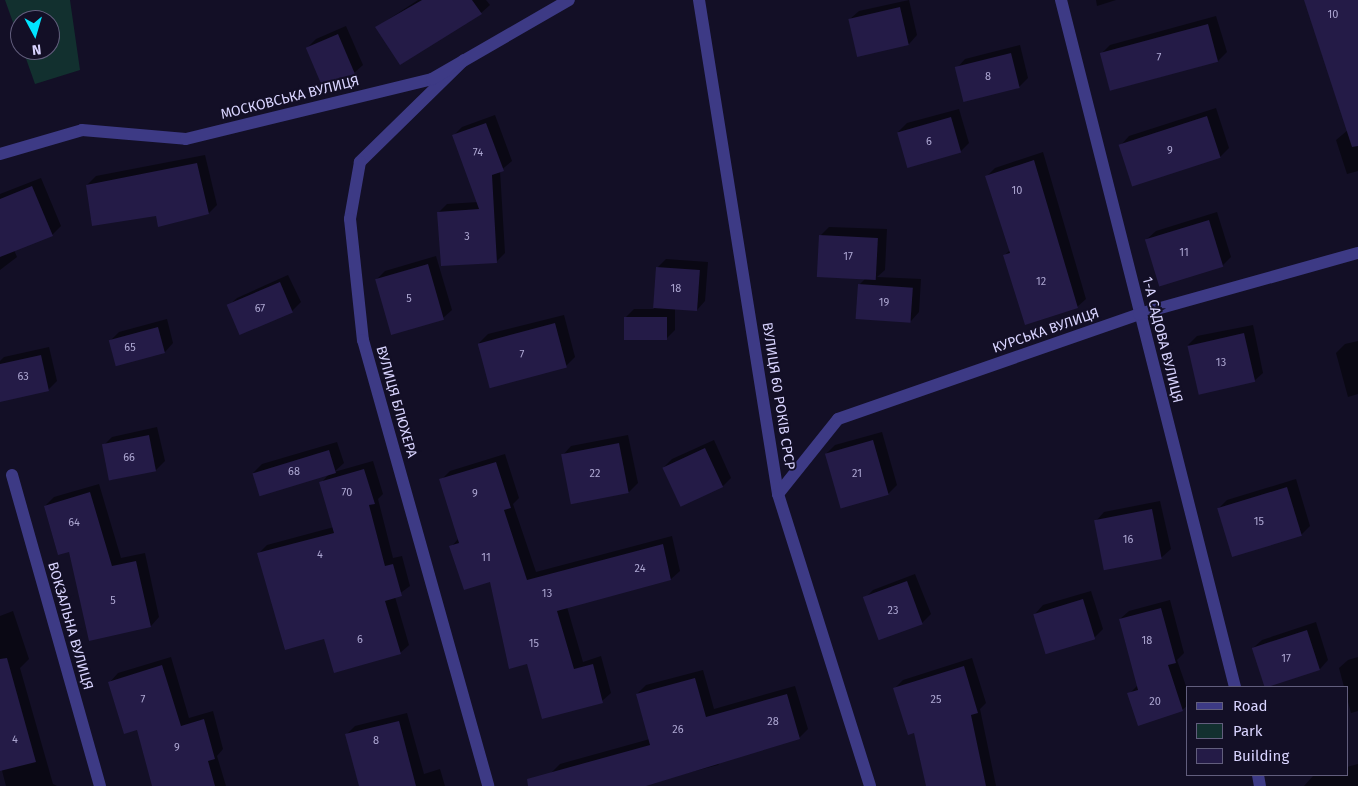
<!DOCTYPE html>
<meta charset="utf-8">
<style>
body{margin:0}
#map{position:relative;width:1358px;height:786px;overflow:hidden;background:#130f26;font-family:"Fira Sans",sans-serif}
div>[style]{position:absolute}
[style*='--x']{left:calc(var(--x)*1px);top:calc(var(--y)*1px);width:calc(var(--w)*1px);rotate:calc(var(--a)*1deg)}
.green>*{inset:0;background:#12302f}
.shadow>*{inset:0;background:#0007}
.building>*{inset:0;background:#241b47;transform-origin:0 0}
.minor>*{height:12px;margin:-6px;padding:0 6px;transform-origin:6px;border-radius:6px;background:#3d3a85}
span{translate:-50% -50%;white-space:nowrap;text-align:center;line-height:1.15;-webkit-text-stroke:4px #130f26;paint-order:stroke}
.number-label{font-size:11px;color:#aca6d1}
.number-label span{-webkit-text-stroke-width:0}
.street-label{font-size:14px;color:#d9d4ff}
.legend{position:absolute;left:1186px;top:686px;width:162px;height:90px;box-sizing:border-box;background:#130f26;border:1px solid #625e7d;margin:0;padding:6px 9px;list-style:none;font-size:15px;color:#d9d4ff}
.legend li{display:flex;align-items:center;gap:10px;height:25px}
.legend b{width:25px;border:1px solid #625e7d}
.north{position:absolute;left:10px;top:10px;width:50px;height:50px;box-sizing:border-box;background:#130f26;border:1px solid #625e7d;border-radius:50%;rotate:174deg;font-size:14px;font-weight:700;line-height:20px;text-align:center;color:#d9d4ff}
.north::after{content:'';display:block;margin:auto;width:18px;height:22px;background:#00e5ff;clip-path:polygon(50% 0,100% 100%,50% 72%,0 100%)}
</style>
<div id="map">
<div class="green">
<i style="clip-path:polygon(5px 0,70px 0,80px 70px,35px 84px,23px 50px,50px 50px,50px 20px,20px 20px,20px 42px)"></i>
</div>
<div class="shadow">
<i style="clip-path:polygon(418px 0,486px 0,490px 5px,481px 13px,377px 27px)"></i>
<i style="clip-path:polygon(909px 0,917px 35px,909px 44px,850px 19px,859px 11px)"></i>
<i style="clip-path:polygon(1096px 0,1116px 0,1097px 6px)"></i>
<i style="clip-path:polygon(1309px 0,1358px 0,1358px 171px,1347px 174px,1336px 140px,1348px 130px)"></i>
<i style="clip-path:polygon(1216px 16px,1227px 52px,1218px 61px,1111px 90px,1101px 54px,1110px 45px)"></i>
<i style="clip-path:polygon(346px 26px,363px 65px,354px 73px,307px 48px,316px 39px)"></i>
<i style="clip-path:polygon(1020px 45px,1028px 78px,1019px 87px,957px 68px,965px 59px)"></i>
<i style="clip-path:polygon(1216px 108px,1229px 148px,1220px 157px,1121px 145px,1129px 136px)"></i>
<i style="clip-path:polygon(959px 109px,969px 143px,960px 152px,898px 132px,907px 123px)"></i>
<i style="clip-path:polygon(495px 115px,512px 161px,500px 171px,505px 253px,496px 262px,439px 212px,447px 204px,478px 202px,453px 136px,462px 127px)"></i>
<i style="clip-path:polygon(1043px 152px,1086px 299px,1077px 307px,1005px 255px,1011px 249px,986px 177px,995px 168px)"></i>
<i style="clip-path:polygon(205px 155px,217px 205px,209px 213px,157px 215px,87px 185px,96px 176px)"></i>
<i style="clip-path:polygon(41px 178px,61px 226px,52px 235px,14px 250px,17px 257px,0 270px,0 194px)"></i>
<i style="clip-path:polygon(1217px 212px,1231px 257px,1222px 266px,1147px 239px,1156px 231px)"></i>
<i style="clip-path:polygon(829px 227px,887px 229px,885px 270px,877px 277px,921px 279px,919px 312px,911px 321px,859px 285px,866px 278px,820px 236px)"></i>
<i style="clip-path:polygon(436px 256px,452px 310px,443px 318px,376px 280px,385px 271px)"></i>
<i style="clip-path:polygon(666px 259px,708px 262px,705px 301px,697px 310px,675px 309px,675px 330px,667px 338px,626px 317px,634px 309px,654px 309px,657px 268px)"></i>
<i style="clip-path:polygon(288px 275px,301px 302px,292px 311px,228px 306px,237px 298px)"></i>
<i style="clip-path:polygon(564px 315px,575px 357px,566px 366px,479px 343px,488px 334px)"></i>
<i style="clip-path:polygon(167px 319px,173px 343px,165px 352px,110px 341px,119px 332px)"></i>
<i style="clip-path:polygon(1253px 325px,1263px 373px,1254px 381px,1188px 345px,1197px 336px)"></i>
<i style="clip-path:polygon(1358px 341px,1358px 394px,1348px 397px,1336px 353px,1345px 344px)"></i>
<i style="clip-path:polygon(49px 347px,57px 381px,48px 390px,0 384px,0 361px,4px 357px)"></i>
<i style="clip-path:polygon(157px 427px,165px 461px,156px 470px,111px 480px,103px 446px,112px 437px)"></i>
<i style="clip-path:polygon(882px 432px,897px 485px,888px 494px,826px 454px,835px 445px)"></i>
<i style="clip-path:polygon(628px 435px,638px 483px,629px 492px,573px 503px,563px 455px,571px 446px)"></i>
<i style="clip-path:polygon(714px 440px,731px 478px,723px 486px,664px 467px,672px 459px)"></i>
<i style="clip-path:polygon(337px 442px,344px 463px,334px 472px,373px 461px,383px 494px,378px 499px,393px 558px,402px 556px,410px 586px,395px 597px,409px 645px,400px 653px,325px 638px,258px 554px,267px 545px,334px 527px,321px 483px,330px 473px,253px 473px,262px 464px)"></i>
<i style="clip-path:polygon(505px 454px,519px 498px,513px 504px,536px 572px,672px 536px,680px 571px,671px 579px,567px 607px,583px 662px,601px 656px,611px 693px,602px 701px,528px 663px,490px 580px,451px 547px,459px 538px,441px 480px,450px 471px)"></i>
<i style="clip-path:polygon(1296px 479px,1310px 526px,1301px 535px,1218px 509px,1227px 500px)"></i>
<i style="clip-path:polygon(99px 484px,121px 558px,145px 553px,159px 617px,151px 626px,90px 639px,70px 550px,45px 506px,54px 497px)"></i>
<i style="clip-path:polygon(1160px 501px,1171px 549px,1162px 557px,1105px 569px,1096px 521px,1104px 512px)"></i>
<i style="clip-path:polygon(915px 574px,931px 614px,922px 623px,864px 599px,873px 590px)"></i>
<i style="clip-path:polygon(1091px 591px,1103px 629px,1094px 638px,1035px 614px,1043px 605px)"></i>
<i style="clip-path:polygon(1170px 600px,1184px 653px,1177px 660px,1187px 689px,1187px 706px,1182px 710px,1129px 694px,1138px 685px,1120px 619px,1129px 611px)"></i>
<i style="clip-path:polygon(13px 611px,29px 659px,20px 668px,53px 784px,57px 786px,6px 786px,0 763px,0 616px)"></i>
<i style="clip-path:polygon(1316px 622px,1328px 660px,1320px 669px,1266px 686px,1253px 648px,1262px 640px)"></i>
<i style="clip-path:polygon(171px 657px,189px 718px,213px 711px,223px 749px,217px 756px,226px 786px,157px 786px,138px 728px,110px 682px,118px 673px)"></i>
<i style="clip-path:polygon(1358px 657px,1358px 711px,1351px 713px,1339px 668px,1348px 660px)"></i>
<i style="clip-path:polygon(972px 658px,986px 703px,980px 709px,996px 786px,927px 786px,915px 731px,894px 689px,903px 680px)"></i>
<i style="clip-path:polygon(703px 670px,714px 709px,795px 686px,808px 729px,799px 738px,724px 759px,718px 765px,637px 786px,555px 786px,551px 773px,560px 764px,650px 739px,637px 694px,646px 685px)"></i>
<i style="clip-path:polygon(407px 713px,424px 774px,440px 769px,445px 786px,377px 786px,347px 734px,355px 726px)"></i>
<i style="clip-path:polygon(1358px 764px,1358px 786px,1304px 786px,1313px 776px,1347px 775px,1347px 767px)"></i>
</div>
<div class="building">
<i style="clip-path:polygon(422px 0,472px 0,482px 14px,400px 65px,375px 27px)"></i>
<i style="clip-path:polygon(1304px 0,1358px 0,1358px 146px,1352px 147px)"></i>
<i style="left:900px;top:7px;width:39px;height:53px;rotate:77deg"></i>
<i style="left:1208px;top:24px;width:39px;height:112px;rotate:75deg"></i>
<i style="left:338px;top:34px;width:43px;height:35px;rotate:67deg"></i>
<i style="left:1011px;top:53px;width:36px;height:58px;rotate:76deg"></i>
<i style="left:1207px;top:116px;width:44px;height:93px;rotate:72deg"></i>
<i style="left:951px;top:117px;width:37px;height:56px;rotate:74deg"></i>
<i style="clip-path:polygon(486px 123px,504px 171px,492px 175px,497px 263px,441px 266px,437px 212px,479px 209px,452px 135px)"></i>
<i style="clip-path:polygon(1034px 160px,1078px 308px,1025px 325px,1003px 255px,1010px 253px,985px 176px)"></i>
<i style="clip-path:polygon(197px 163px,209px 214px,158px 227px,156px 216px,92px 226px,86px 185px)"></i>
<i style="clip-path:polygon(32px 186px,53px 236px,0 257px,0 199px)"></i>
<i style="left:1209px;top:220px;width:49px;height:67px;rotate:73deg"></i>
<i style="left:819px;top:235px;width:59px;height:42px;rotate:3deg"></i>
<i style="left:428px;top:264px;width:58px;height:55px;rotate:74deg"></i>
<i style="left:656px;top:267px;width:44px;height:41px;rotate:4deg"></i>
<i style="left:280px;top:282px;width:33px;height:58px;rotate:67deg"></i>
<i style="left:858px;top:284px;width:55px;height:35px;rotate:4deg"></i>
<i style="left:624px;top:317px;width:43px;height:23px"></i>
<i style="left:555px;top:323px;width:46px;height:80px;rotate:75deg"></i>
<i style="left:158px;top:327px;width:27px;height:51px;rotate:75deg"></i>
<i style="left:1244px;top:333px;width:50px;height:58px;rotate:77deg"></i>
<i style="clip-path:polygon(41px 355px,49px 391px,0 402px,0 364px)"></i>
<i style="left:149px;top:435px;width:37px;height:48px;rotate:79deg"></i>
<i style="left:873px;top:440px;width:57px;height:50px;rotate:74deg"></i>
<i style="left:619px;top:443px;width:51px;height:59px;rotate:79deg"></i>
<i style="left:705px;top:448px;width:43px;height:47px;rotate:65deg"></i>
<i style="left:329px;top:450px;width:24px;height:80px;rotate:73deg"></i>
<i style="clip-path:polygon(496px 462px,511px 508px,504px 510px,527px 580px,663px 544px,671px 580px,557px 611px,574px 669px,593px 664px,603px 703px,542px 719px,527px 664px,509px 669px,490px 582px,464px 590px,449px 546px,459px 543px,439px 479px)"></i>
<i style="clip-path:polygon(364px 469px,375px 504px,369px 505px,385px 566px,393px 564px,402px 596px,385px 601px,401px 654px,334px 673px,324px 639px,285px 650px,257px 553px,334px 533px,319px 482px)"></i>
<i style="left:1287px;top:487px;width:51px;height:73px;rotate:73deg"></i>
<i style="clip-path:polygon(90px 492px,112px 566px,136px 561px,151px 627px,89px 641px,69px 552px,58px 555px,44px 506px)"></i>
<i style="left:1152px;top:509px;width:51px;height:59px;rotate:79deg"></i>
<i style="left:907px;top:581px;width:46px;height:47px;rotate:70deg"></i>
<i style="left:1083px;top:599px;width:42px;height:52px;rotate:73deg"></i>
<i style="clip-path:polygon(1161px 608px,1176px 663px,1168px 665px,1183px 711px,1138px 726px,1127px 693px,1138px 690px,1119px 619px)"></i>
<i style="left:1307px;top:630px;width:42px;height:58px;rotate:72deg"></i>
<i style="clip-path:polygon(7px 658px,36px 762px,0 771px,0 659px)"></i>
<i style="clip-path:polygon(162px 665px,181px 726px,204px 719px,215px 759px,208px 761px,215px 786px,152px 786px,137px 730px,124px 734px,108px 682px)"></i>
<i style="clip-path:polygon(964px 666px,978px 713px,971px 715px,986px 786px,926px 786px,914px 733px,908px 735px,893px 688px)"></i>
<i style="clip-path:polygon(695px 678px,706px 717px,787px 694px,800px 739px,646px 786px,528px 786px,527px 779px,650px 745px,636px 694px)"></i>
<i style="clip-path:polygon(399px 721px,416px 786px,359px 786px,345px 734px)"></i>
</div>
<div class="minor">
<i style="--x:699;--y:0;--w:500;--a:80.91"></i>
<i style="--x:778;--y:494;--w:306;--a:72.5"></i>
<i style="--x:1061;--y:0;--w:709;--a:75.79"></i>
<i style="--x:464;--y:60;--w:146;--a:135.6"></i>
<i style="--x:360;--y:162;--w:58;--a:100"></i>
<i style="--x:350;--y:219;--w:122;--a:83.9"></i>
<i style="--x:363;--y:340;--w:463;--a:74.3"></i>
<i style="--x:0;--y:154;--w:85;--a:-16.3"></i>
<i style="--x:82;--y:130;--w:104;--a:4.9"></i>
<i style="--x:186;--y:139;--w:253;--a:-13.7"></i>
<i style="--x:432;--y:79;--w:158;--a:-30"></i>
<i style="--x:12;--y:475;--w:323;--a:74.2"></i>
<i style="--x:778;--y:494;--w:96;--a:-51.3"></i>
<i style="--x:838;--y:419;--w:319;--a:-19.2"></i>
<i style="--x:1139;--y:314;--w:227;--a:-15.6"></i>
<i style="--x:1258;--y:775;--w:11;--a:80"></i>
</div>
<div class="number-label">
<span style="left:1333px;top:15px">10</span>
<span style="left:1159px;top:58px">7</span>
<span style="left:988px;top:77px">8</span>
<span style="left:929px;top:142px">6</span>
<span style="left:1170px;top:151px">9</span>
<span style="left:478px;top:153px">74</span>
<span style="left:1017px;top:191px">10</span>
<span style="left:467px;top:237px">3</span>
<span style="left:1184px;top:253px">11</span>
<span style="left:848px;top:257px">17</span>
<span style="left:1041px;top:282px">12</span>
<span style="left:676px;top:289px">18</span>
<span style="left:409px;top:299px">5</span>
<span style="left:884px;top:303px">19</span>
<span style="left:260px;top:309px">67</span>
<span style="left:130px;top:348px">65</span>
<span style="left:522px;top:355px">7</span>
<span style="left:1221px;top:363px">13</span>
<span style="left:23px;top:377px">63</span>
<span style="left:129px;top:458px">66</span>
<span style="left:294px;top:472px">68</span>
<span style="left:595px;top:474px">22</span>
<span style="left:857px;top:474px">21</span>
<span style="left:347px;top:493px">70</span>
<span style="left:475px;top:494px">9</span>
<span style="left:1259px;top:522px">15</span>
<span style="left:74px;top:523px">64</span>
<span style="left:1128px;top:540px">16</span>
<span style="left:320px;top:555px">4</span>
<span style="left:486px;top:558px">11</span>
<span style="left:640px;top:569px">24</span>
<span style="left:547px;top:594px">13</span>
<span style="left:113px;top:601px">5</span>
<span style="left:893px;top:611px">23</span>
<span style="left:360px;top:640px">6</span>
<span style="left:1147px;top:641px">18</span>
<span style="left:534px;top:644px">15</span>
<span style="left:1286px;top:659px">17</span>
<span style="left:143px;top:700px">7</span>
<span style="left:936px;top:700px">25</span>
<span style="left:1155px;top:702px">20</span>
<span style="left:773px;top:722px">28</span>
<span style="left:678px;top:730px">26</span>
<span style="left:15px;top:740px">4</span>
<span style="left:376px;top:741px">8</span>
<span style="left:177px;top:748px">9</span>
</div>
<div class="street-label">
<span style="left:290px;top:98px;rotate:-14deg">МОСКОВСЬКА ВУЛИЦЯ</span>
<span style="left:1046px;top:331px;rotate:-19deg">КУРСЬКА ВУЛИЦЯ</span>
<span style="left:1162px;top:340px;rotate:76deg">1-А САДОВА ВУЛИЦЯ</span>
<span style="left:778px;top:396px;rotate:81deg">ВУЛИЦЯ 60 РОКІВ СРСР</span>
<span style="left:396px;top:402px;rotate:74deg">ВУЛИЦЯ БЛЮХЕРА</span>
<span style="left:70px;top:626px;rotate:74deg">ВОКЗАЛЬНА ВУЛИЦЯ</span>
</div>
<ul class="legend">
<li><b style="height:6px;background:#3d3a85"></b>Road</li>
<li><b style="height:14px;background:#12302f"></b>Park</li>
<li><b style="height:14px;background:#241b47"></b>Building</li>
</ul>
<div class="north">N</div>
</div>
